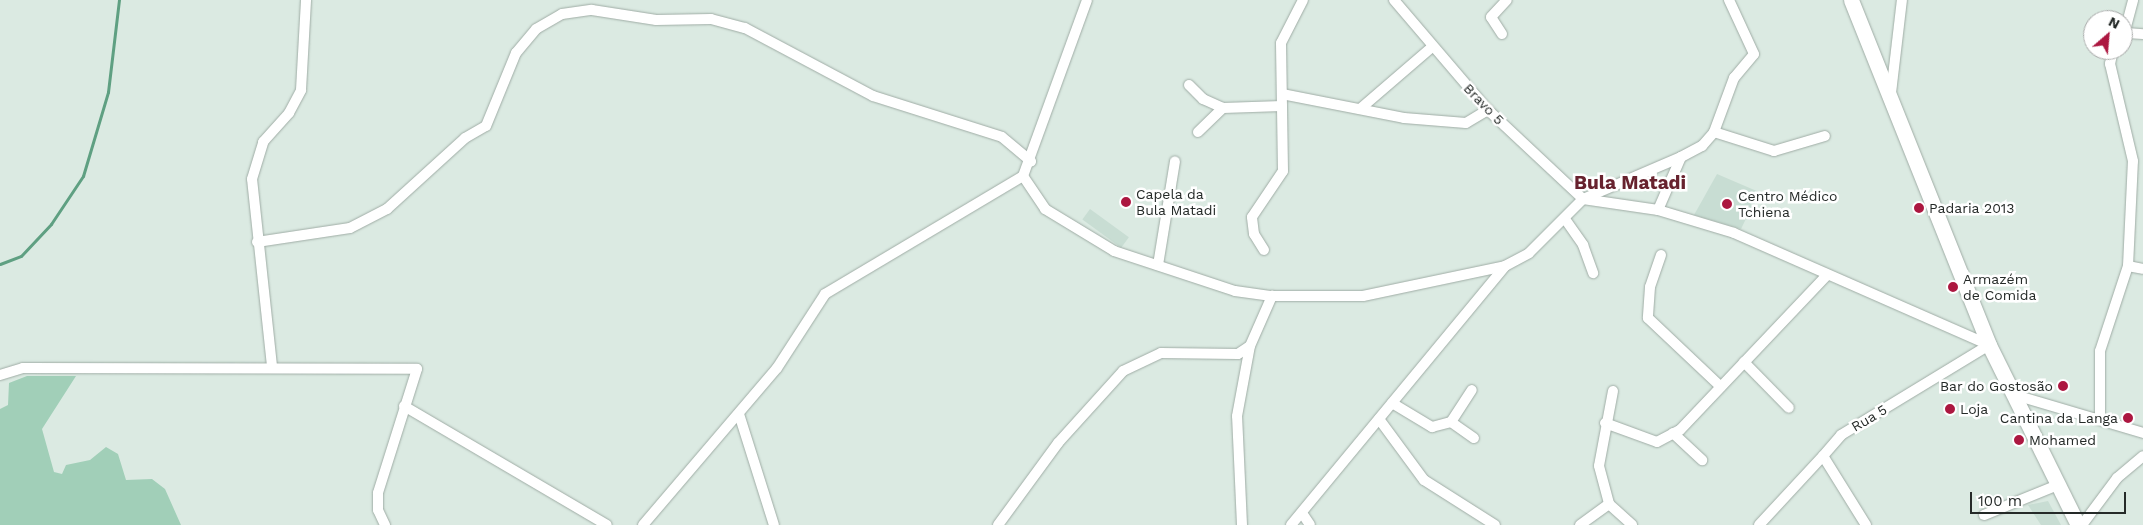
<!DOCTYPE html>
<meta charset="utf-8">
<style>
body{margin:0}
#map{position:relative;width:2143px;height:525px;overflow:hidden;background:#dbeae2;font-family:"Work Sans",sans-serif}
div>[style]{position:absolute}
[style*='--x']{left:calc(var(--x)*1px);top:calc(var(--y)*1px);width:calc(var(--w)*1px);rotate:calc(var(--a)*1deg)}
.built>*{inset:0;background:#c8ddd3;transform-origin:0 0}
.green>*{inset:0;background:#a1cfb8}
.stream>*{height:3px;margin:-1.5px;padding:0 1.5px;transform-origin:1.5px;border-radius:1.5px;background:#5fa082}
.roads{filter:drop-shadow(0 0 1px #9faca5) drop-shadow(0 0 1px #9faca5)}
.street>*{height:10px;margin:-5px;padding:0 5px;transform-origin:5px;border-radius:5px;background:#fff}
.secondary>*{height:15px;margin:-7.5px;padding:0 7.5px;transform-origin:7.5px;border-radius:7.5px;background:#fff}
.dots>*{width:14px;height:14px;translate:-50% -50%;box-sizing:border-box;border:2px solid #fff;border-radius:50%}
span{translate:-50% -50%;white-space:nowrap;text-align:center;line-height:1.15;-webkit-text-stroke:5px #fff;paint-order:stroke}
.street-label{font-size:14px;color:#252a28}
.poi-label{font-size:14px;color:#252a28}
.left{translate:0 -50%;text-align:left}
.right{translate:-100% -50%;text-align:right}
.district-label{font-size:19px;color:#67222e;font-weight:700}
.north{position:absolute;left:2083px;top:10px;width:50px;height:50px;box-sizing:border-box;background:#fff;border:1px solid #a8aaa9;border-radius:50%;rotate:27deg;font-size:14px;font-weight:700;line-height:20px;text-align:center;color:#252a28}
.north::after{content:'';display:block;margin:auto;width:18px;height:22px;background:#ac1740;clip-path:polygon(50% 0,100% 100%,50% 72%,0 100%)}
.scale{position:absolute;left:1970px;top:492px;width:156px;height:22px;box-sizing:border-box;border:2px solid #252a28;border-top:0;padding-left:6px;font-size:15px;line-height:18px;white-space:nowrap;color:#252a28;-webkit-text-stroke:4px #fff;paint-order:stroke}
</style>
<div id="map">
<div class="built">
<i style="clip-path:polygon(1717px 174px,1759px 192px,1741px 229px,1694px 215px)"></i>
<i style="left:1090px;top:209px;width:48px;height:13px;rotate:36deg"></i>
<i style="clip-path:polygon(2048px 501px,2061px 525px,2041px 525px,2028px 505px)"></i>
</div>
<div class="green">
<i style="clip-path:polygon(27px 376px,76px 376px,42px 429px,54px 472px,62px 474px,66px 465px,90px 460px,106px 447px,118px 454px,126px 480px,152px 479px,165px 489px,181px 525px,0 525px,0 409px,8px 405px,9px 383px)"></i>
</div>
<div class="stream">
<i style="--x:0;--y:264;--w:22;--a:-21"></i>
<i style="--x:21;--y:256;--w:44;--a:-46.8"></i>
<i style="--x:51;--y:224;--w:58;--a:-56.3"></i>
<i style="--x:83;--y:176;--w:88;--a:-73.4"></i>
<i style="--x:108;--y:92;--w:93;--a:-83.2"></i>
</div>
<div class="roads">
<div class="street">
<i style="--x:1394;--y:0;--w:145;--a:49.5"></i>
<i style="--x:1488;--y:110;--w:130;--a:43.1"></i>
<i style="--x:1583;--y:199;--w:76;--a:8.3"></i>
<i style="--x:1658;--y:210;--w:79;--a:16.8"></i>
<i style="--x:1734;--y:233;--w:279;--a:23.7"></i>
<i style="--x:2127;--y:33;--w:16;--a:4"></i>
<i style="--x:1502;--y:34;--w:20;--a:-123"></i>
<i style="--x:1491;--y:17;--w:23;--a:-47"></i>
<i style="--x:2123;--y:38;--w:39;--a:-75"></i>
<i style="--x:1189;--y:85;--w:20;--a:45"></i>
<i style="--x:1203;--y:99;--w:22;--a:24"></i>
<i style="--x:1223;--y:108;--w:59;--a:-1.9"></i>
<i style="--x:1891;--y:93;--w:94;--a:-83.3"></i>
<i style="--x:1282;--y:94;--w:124;--a:11.1"></i>
<i style="--x:1404;--y:118;--w:62;--a:4.6"></i>
<i style="--x:1466;--y:123;--w:26;--a:-31"></i>
<i style="--x:1360;--y:109;--w:95;--a:-40.7"></i>
<i style="--x:1198;--y:132;--w:35;--a:-44"></i>
<i style="--x:1714;--y:132;--w:63;--a:17.6"></i>
<i style="--x:1774;--y:151;--w:53;--a:-16.4"></i>
<i style="--x:1023;--y:176;--w:40;--a:56"></i>
<i style="--x:1045;--y:209;--w:81;--a:31.3"></i>
<i style="--x:1114;--y:251;--w:127;--a:18.3"></i>
<i style="--x:1235;--y:291;--w:37;--a:8"></i>
<i style="--x:1272;--y:296;--w:91;--a:0"></i>
<i style="--x:1363;--y:296;--w:145;--a:-11.9"></i>
<i style="--x:1505;--y:266;--w:27;--a:-28"></i>
<i style="--x:1529;--y:253;--w:76;--a:-45"></i>
<i style="--x:1583;--y:199;--w:107;--a:-23.2"></i>
<i style="--x:1658;--y:210;--w:58;--a:-66.5"></i>
<i style="--x:1681;--y:157;--w:24;--a:-28"></i>
<i style="--x:1702;--y:146;--w:18;--a:-49"></i>
<i style="--x:1714;--y:132;--w:58;--a:-69.7"></i>
<i style="--x:1734;--y:78;--w:31;--a:-50"></i>
<i style="--x:1754;--y:54;--w:60;--a:-114.8"></i>
<i style="--x:1565;--y:219;--w:32;--a:55"></i>
<i style="--x:1583;--y:245;--w:30;--a:70"></i>
<i style="--x:257;--y:242;--w:94;--a:-8.6"></i>
<i style="--x:350;--y:228;--w:42;--a:-27.2"></i>
<i style="--x:387;--y:209;--w:105;--a:-42.3"></i>
<i style="--x:465;--y:138;--w:24;--a:-30"></i>
<i style="--x:486;--y:126;--w:79;--a:-67.7"></i>
<i style="--x:516;--y:53;--w:31;--a:-50"></i>
<i style="--x:536;--y:29;--w:30;--a:-30"></i>
<i style="--x:562;--y:14;--w:30;--a:-8"></i>
<i style="--x:592;--y:10;--w:65;--a:8.9"></i>
<i style="--x:656;--y:20;--w:55;--a:-1"></i>
<i style="--x:711;--y:19;--w:35;--a:15"></i>
<i style="--x:745;--y:28;--w:145;--a:28"></i>
<i style="--x:873;--y:96;--w:135;--a:17.6"></i>
<i style="--x:1002;--y:137;--w:38;--a:40"></i>
<i style="--x:1264;--y:250;--w:19;--a:-122"></i>
<i style="--x:1254;--y:234;--w:17;--a:-97"></i>
<i style="--x:1252;--y:217;--w:55;--a:-56"></i>
<i style="--x:1283;--y:171;--w:128;--a:-90.9"></i>
<i style="--x:1281;--y:43;--w:48;--a:-62.9"></i>
<i style="--x:1661;--y:255;--w:34;--a:109"></i>
<i style="--x:1650;--y:287;--w:31;--a:94"></i>
<i style="--x:1648;--y:318;--w:100;--a:43.4"></i>
<i style="--x:1158;--y:265;--w:105;--a:-80.7"></i>
<i style="--x:2128;--y:266;--w:15;--a:11"></i>
<i style="--x:1744;--y:362;--w:64;--a:45.6"></i>
<i style="--x:272;--y:366;--w:188;--a:-96.1"></i>
<i style="--x:252;--y:179;--w:39;--a:-73"></i>
<i style="--x:263;--y:142;--w:39;--a:-48"></i>
<i style="--x:289;--y:113;--w:26;--a:-62"></i>
<i style="--x:301;--y:90;--w:90;--a:-86.8"></i>
<i style="--x:0;--y:375;--w:24;--a:-17"></i>
<i style="--x:23;--y:368;--w:394;--a:0.1"></i>
<i style="--x:417;--y:369;--w:130;--a:107.5"></i>
<i style="--x:378;--y:493;--w:17;--a:90"></i>
<i style="--x:378;--y:510;--w:17;--a:65"></i>
<i style="--x:1613;--y:391;--w:76;--a:100.6"></i>
<i style="--x:1599;--y:466;--w:39;--a:75"></i>
<i style="--x:1609;--y:504;--w:31;--a:42"></i>
<i style="--x:2015;--y:395;--w:134;--a:16.5"></i>
<i style="--x:1392;--y:403;--w:47;--a:31"></i>
<i style="--x:1432;--y:427;--w:20;--a:-15"></i>
<i style="--x:1451;--y:422;--w:38;--a:-57"></i>
<i style="--x:404;--y:406;--w:235;--a:30.4"></i>
<i style="--x:739;--y:414;--w:116;--a:72.5"></i>
<i style="--x:2100;--y:417;--w:66;--a:-90"></i>
<i style="--x:2100;--y:351;--w:89;--a:-71.8"></i>
<i style="--x:2128;--y:266;--w:105;--a:-87.3"></i>
<i style="--x:2133;--y:161;--w:100;--a:-103.3"></i>
<i style="--x:2110;--y:64;--w:14;--a:-78"></i>
<i style="--x:1379;--y:419;--w:76;--a:53.6"></i>
<i style="--x:1424;--y:480;--w:84;--a:32.4"></i>
<i style="--x:1451;--y:422;--w:28;--a:35"></i>
<i style="--x:1605;--y:423;--w:55;--a:20.1"></i>
<i style="--x:1657;--y:442;--w:26;--a:-28"></i>
<i style="--x:1680;--y:430;--w:214;--a:-46.5"></i>
<i style="--x:1673;--y:433;--w:40;--a:43"></i>
<i style="--x:1302;--y:513;--w:14;--a:56"></i>
<i style="--x:1984;--y:515;--w:80;--a:-22.1"></i>
<i style="--x:643;--y:525;--w:206;--a:-49.5"></i>
<i style="--x:777;--y:368;--w:88;--a:-57"></i>
<i style="--x:825;--y:294;--w:230;--a:-30.8"></i>
<i style="--x:1023;--y:176;--w:187;--a:-70"></i>
<i style="--x:998;--y:525;--w:102;--a:-53.8"></i>
<i style="--x:1058;--y:443;--w:97;--a:-47.9"></i>
<i style="--x:1123;--y:371;--w:42;--a:-25.3"></i>
<i style="--x:1161;--y:353;--w:77;--a:0.7"></i>
<i style="--x:1238;--y:354;--w:14;--a:-34"></i>
<i style="--x:1250;--y:346;--w:55;--a:-66.3"></i>
<i style="--x:1242;--y:525;--w:109;--a:-92.6"></i>
<i style="--x:1237;--y:416;--w:71;--a:-79.5"></i>
<i style="--x:1291;--y:525;--w:336;--a:-50.4"></i>
<i style="--x:1580;--y:525;--w:36;--a:-36"></i>
<i style="--x:1759;--y:525;--w:94;--a:-47.2"></i>
<i style="--x:1866;--y:525;--w:81;--a:-121.9"></i>
<i style="--x:1823;--y:456;--w:28;--a:-49"></i>
<i style="--x:1841;--y:435;--w:173;--a:-31.3"></i>
<i style="--x:2082;--y:525;--w:59;--a:-53.3"></i>
<i style="--x:2117;--y:478;--w:34;--a:-40"></i>
</div>
<div class="secondary">
<i style="--x:1851;--y:0;--w:372;--a:68.2"></i>
<i style="--x:1989;--y:345;--w:201;--a:63.7"></i>
</div>
</div>
<div class="dots">
<i style="left:1126px;top:202px;background:#ac1740"></i>
<i style="left:1727px;top:204px;background:#ac1740"></i>
<i style="left:1919px;top:208px;background:#ac1740"></i>
<i style="left:1953px;top:287px;background:#ac1740"></i>
<i style="left:2063px;top:386px;background:#ac1740"></i>
<i style="left:1950px;top:409px;background:#ac1740"></i>
<i style="left:2128px;top:418px;background:#ac1740"></i>
<i style="left:2019px;top:440px;background:#ac1740"></i>
</div>
<div class="street-label">
<span style="left:1484px;top:104px;rotate:46deg">Bravo 5</span>
<span style="left:1869px;top:418px;rotate:-31deg">Rua 5</span>
</div>
<div class="poi-label">
<span class="left" style="left:1136px;top:202px">Capela da<br>Bula Matadi</span>
<span class="left" style="left:1738px;top:204px">Centro Médico<br>Tchiena</span>
<span class="left" style="left:1929px;top:208px">Padaria 2013</span>
<span class="left" style="left:1963px;top:287px">Armazém<br>de Comida</span>
<span class="right" style="left:2053px;top:386px">Bar do Gostosão</span>
<span class="left" style="left:1960px;top:409px">Loja</span>
<span class="right" style="left:2118px;top:418px">Cantina da Langa</span>
<span class="left" style="left:2029px;top:440px">Mohamed</span>
</div>
<div class="district-label">
<span style="left:1630px;top:183px">Bula Matadi</span>
</div>
<div class="north">N</div>
<div class="scale">100 m</div>
</div>
